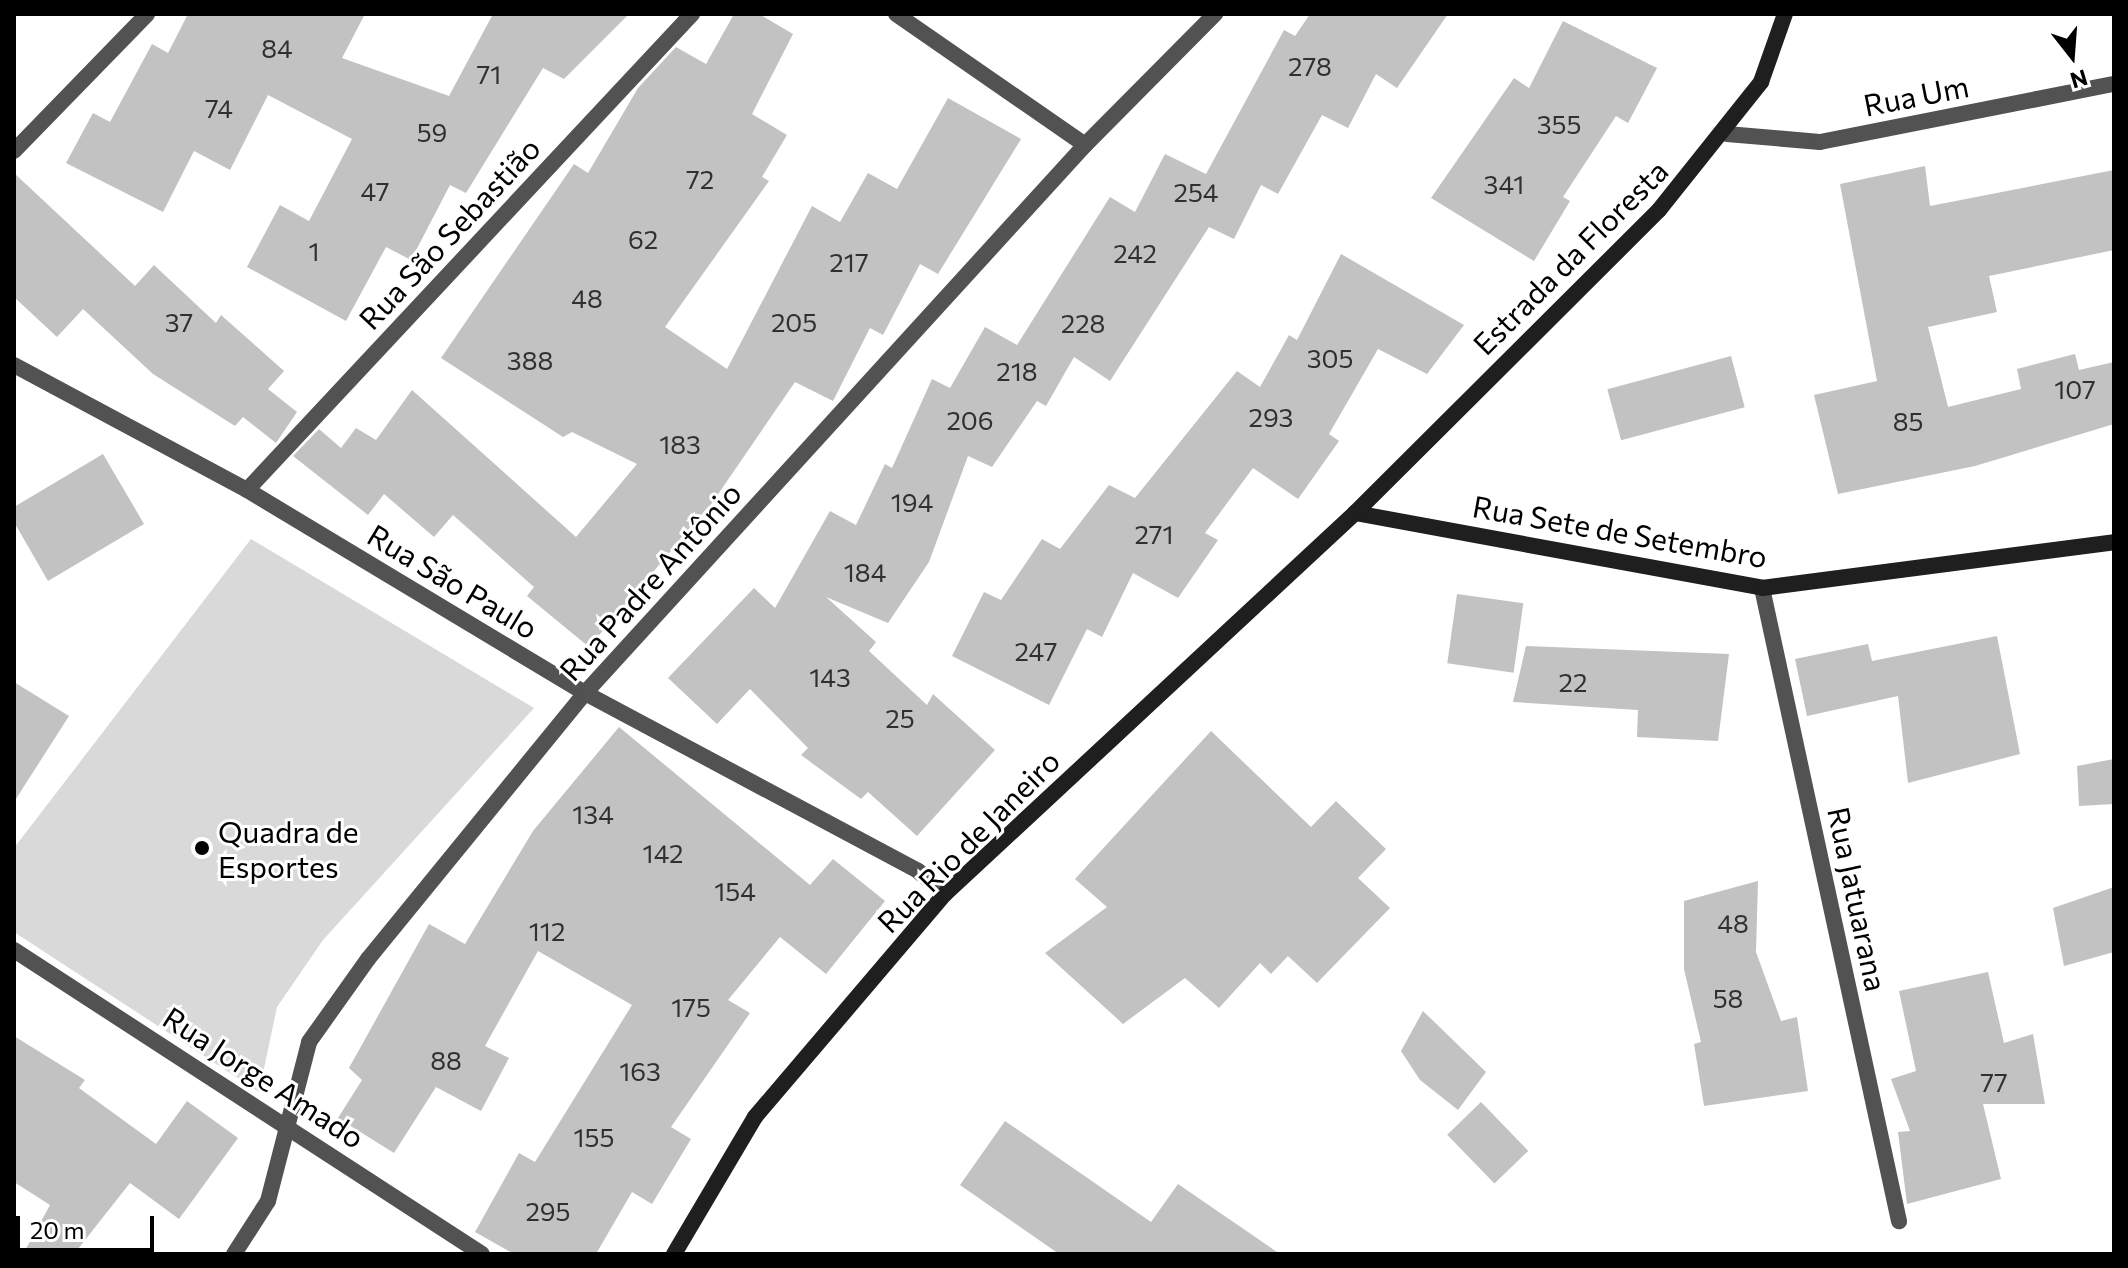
<!DOCTYPE html>
<meta charset="utf-8">
<style>
body{margin:0}
#map{position:relative;width:2128px;height:1268px;overflow:hidden;background:#fff;font-family:Commissioner,sans-serif}
div>[style]{position:absolute}
[style*='--x']{left:calc(var(--x)*1px);top:calc(var(--y)*1px);width:calc(var(--w)*1px);rotate:calc(var(--a)*1deg)}
.green>*{inset:0;background:#d9d9d9}
.building>*{inset:0;background:#c2c2c2;transform-origin:0 0}
.street>*{height:16px;margin:-8px;padding:0 8px;transform-origin:8px;border-radius:8px;background:#525252}
.secondary>*{height:16px;margin:-8px;padding:0 8px;transform-origin:8px;border-radius:8px;background:#1f1f1f}
.dots>*{width:22px;height:22px;translate:-50% -50%;box-sizing:border-box;border:4px solid #fff;border-radius:50%}
span{translate:-50% -50%;white-space:nowrap;text-align:center;line-height:1.15;-webkit-text-stroke:6px #fff;paint-order:stroke}
.number-label{font-size:26px;color:#303030}
.number-label span{-webkit-text-stroke-width:0}
.street-label{font-size:30px;color:#000}
.poi-label{font-size:30px;color:#000}
.left{translate:0 -50%;text-align:left}
.frame{position:absolute;inset:0;border:16px solid #000;pointer-events:none}
.north{position:absolute;left:2032px;top:16px;width:80px;height:80px;-webkit-text-stroke:6px #fff;paint-order:stroke;rotate:163deg;font-size:22px;font-weight:700;line-height:32px;text-align:center;color:#000}
.north::after{content:'';display:block;margin:auto;width:28px;height:36px;background:#000;clip-path:polygon(50% 0,100% 100%,50% 72%,0 100%)}
.scale{position:absolute;left:16px;top:1216px;width:138px;height:36px;box-sizing:border-box;border:4px solid #000;border-top:0;padding-left:10px;font-size:24px;line-height:28px;white-space:nowrap;color:#000;-webkit-text-stroke:6px #fff;paint-order:stroke}
</style>
<div id="map">
<div class="green">
<i style="clip-path:polygon(251px 539px,534px 708px,323px 940px,277px 1007px,259px 1092px,14px 932px,14px 848px)"></i>
</div>
<div class="building">
<i style="clip-path:polygon(188px 14px,365px 14px,342px 58px,449px 96px,493px 14px,629px 14px,564px 79px,543px 68px,466px 193px,450px 185px,411px 260px,386px 247px,346px 321px,247px 267px,280px 205px,309px 221px,352px 139px,268px 95px,230px 170px,194px 151px,163px 212px,66px 163px,93px 113px,110px 122px,152px 44px,168px 53px)"></i>
<i style="clip-path:polygon(734px 14px,759px 14px,793px 34px,752px 114px,787px 135px,762px 177px,769px 181px,665px 327px,727px 369px,812px 206px,840px 222px,868px 173px,897px 189px,948px 98px,1021px 139px,938px 274px,920px 264px,883px 335px,870px 328px,833px 401px,795px 382px,712px 503px,589px 647px,527px 596px,534px 587px,453px 515px,434px 537px,384px 494px,368px 515px,293px 456px,319px 429px,341px 448px,356px 428px,376px 440px,412px 390px,576px 537px,637px 464px,572px 432px,563px 437px,441px 358px,574px 164px,588px 173px,638px 88px,676px 47px,706px 64px)"></i>
<i style="clip-path:polygon(1310px 14px,1448px 14px,1397px 88px,1376px 74px,1348px 128px,1322px 115px,1278px 194px,1261px 185px,1234px 239px,1209px 227px,1110px 381px,1074px 357px,1046px 406px,1037px 401px,992px 467px,968px 456px,929px 562px,888px 623px,826px 597px,876px 642px,869px 651px,927px 705px,933px 694px,995px 750px,917px 836px,868px 792px,861px 799px,801px 755px,808px 748px,750px 689px,717px 724px,668px 678px,754px 588px,775px 608px,830px 511px,856px 525px,885px 464px,892px 468px,932px 379px,950px 388px,985px 327px,1017px 345px,1110px 197px,1135px 212px,1165px 154px,1206px 174px,1284px 30px,1295px 36px)"></i>
<i style="clip-path:polygon(1563px 21px,1657px 68px,1628px 123px,1616px 116px,1563px 197px,1570px 201px,1534px 261px,1431px 198px,1514px 78px,1529px 88px)"></i>
<i style="clip-path:polygon(1925px 166px,1930px 206px,2114px 170px,2114px 250px,1989px 276px,1997px 312px,1928px 327px,1948px 407px,2021px 389px,2017px 369px,2075px 354px,2079px 370px,2114px 362px,2114px 424px,1975px 466px,1838px 494px,1814px 395px,1877px 381px,1840px 184px)"></i>
<i style="clip-path:polygon(14px 173px,135px 286px,154px 265px,216px 323px,221px 315px,284px 371px,268px 389px,297px 412px,276px 443px,243px 417px,235px 426px,153px 374px,83px 309px,57px 337px,14px 297px)"></i>
<i style="clip-path:polygon(1341px 254px,1464px 325px,1427px 374px,1378px 349px,1329px 434px,1339px 441px,1298px 499px,1253px 468px,1205px 533px,1218px 540px,1178px 598px,1133px 573px,1102px 637px,1087px 629px,1049px 705px,952px 656px,984px 592px,1001px 600px,1042px 539px,1060px 549px,1109px 485px,1135px 498px,1237px 371px,1260px 387px,1289px 335px,1297px 340px)"></i>
<i style="left:1731px;top:356px;width:53px;height:128px;rotate:75deg"></i>
<i style="clip-path:polygon(103px 454px,144px 524px,48px 581px,14px 522px,14px 507px)"></i>
<i style="left:1457px;top:594px;width:67px;height:70px;rotate:8deg"></i>
<i style="clip-path:polygon(1997px 636px,2020px 754px,1908px 783px,1898px 696px,1807px 716px,1795px 659px,1868px 644px,1872px 661px)"></i>
<i style="clip-path:polygon(1526px 646px,1729px 654px,1718px 741px,1637px 737px,1638px 710px,1513px 702px)"></i>
<i style="clip-path:polygon(14px 682px,69px 716px,14px 802px)"></i>
<i style="clip-path:polygon(619px 727px,810px 885px,833px 859px,885px 901px,826px 974px,780px 937px,728px 1000px,750px 1013px,671px 1127px,691px 1139px,652px 1204px,632px 1192px,596px 1254px,514px 1254px,475px 1232px,519px 1153px,535px 1162px,632px 1005px,538px 951px,485px 1046px,509px 1058px,481px 1111px,436px 1087px,394px 1153px,338px 1118px,362px 1080px,349px 1068px,429px 924px,465px 944px,533px 831px)"></i>
<i style="clip-path:polygon(1211px 731px,1311px 827px,1336px 801px,1386px 849px,1358px 878px,1390px 908px,1317px 983px,1288px 956px,1271px 974px,1260px 963px,1219px 1008px,1185px 978px,1123px 1024px,1045px 953px,1107px 907px,1075px 879px)"></i>
<i style="clip-path:polygon(2114px 759px,2114px 804px,2079px 806px,2077px 766px)"></i>
<i style="clip-path:polygon(1758px 881px,1756px 952px,1781px 1021px,1797px 1017px,1808px 1091px,1704px 1106px,1694px 1044px,1701px 1042px,1684px 969px,1684px 901px)"></i>
<i style="clip-path:polygon(2114px 887px,2114px 952px,2064px 966px,2053px 908px)"></i>
<i style="clip-path:polygon(1988px 972px,2004px 1043px,2033px 1034px,2045px 1104px,1983px 1104px,2001px 1179px,1907px 1204px,1898px 1132px,1910px 1131px,1891px 1079px,1916px 1071px,1899px 991px)"></i>
<i style="clip-path:polygon(1423px 1011px,1486px 1072px,1458px 1110px,1420px 1080px,1401px 1051px)"></i>
<i style="clip-path:polygon(14px 1036px,85px 1080px,79px 1088px,156px 1144px,187px 1101px,238px 1138px,179px 1219px,130px 1183px,74px 1254px,23px 1254px,50px 1205px,14px 1182px)"></i>
<i style="left:1481px;top:1102px;width:68px;height:47px;rotate:46deg"></i>
<i style="clip-path:polygon(1005px 1121px,1151px 1222px,1178px 1184px,1280px 1254px,1059px 1254px,960px 1185px)"></i>
</div>
<div class="street">
<i style="--x:896;--y:14;--w:230;--a:34.7"></i>
<i style="--x:1727;--y:134;--w:93;--a:4.9"></i>
<i style="--x:1820;--y:142;--w:300;--a:-11.2"></i>
<i style="--x:14;--y:151;--w:191;--a:-45.8"></i>
<i style="--x:14;--y:365;--w:264;--a:28.2"></i>
<i style="--x:247;--y:490;--w:394;--a:31"></i>
<i style="--x:585;--y:693;--w:378;--a:28.1"></i>
<i style="--x:918;--y:871;--w:35;--a:40"></i>
<i style="--x:247;--y:490;--w:652;--a:-46.93"></i>
<i style="--x:1762;--y:588;--w:648;--a:77.79"></i>
<i style="--x:14;--y:950;--w:558;--a:33.01"></i>
<i style="--x:234;--y:1254;--w:63;--a:-57.3"></i>
<i style="--x:268;--y:1201;--w:164;--a:-75.5"></i>
<i style="--x:309;--y:1042;--w:102;--a:-54.6"></i>
<i style="--x:368;--y:959;--w:343;--a:-50.8"></i>
<i style="--x:585;--y:693;--w:742;--a:-47.62"></i>
<i style="--x:1085;--y:145;--w:185;--a:-45.2"></i>
</div>
<div class="secondary">
<i style="--x:1355;--y:513;--w:414;--a:10.4"></i>
<i style="--x:1762;--y:588;--w:355;--a:-7.4"></i>
<i style="--x:674;--y:1254;--w:159;--a:-59.4"></i>
<i style="--x:755;--y:1117;--w:293;--a:-49.6"></i>
<i style="--x:945;--y:894;--w:560;--a:-42.9"></i>
<i style="--x:1355;--y:513;--w:429;--a:-44.9"></i>
<i style="--x:1659;--y:210;--w:164;--a:-51.4"></i>
<i style="--x:1761;--y:82;--w:72;--a:-70.6"></i>
</div>
<div class="dots">
<i style="left:202px;top:848px;background:#000"></i>
</div>
<div class="number-label">
<span style="left:277px;top:48px">84</span>
<span style="left:1310px;top:66px">278</span>
<span style="left:489px;top:74px">71</span>
<span style="left:219px;top:108px">74</span>
<span style="left:1559px;top:124px">355</span>
<span style="left:432px;top:132px">59</span>
<span style="left:700px;top:179px">72</span>
<span style="left:1504px;top:184px">341</span>
<span style="left:375px;top:191px">47</span>
<span style="left:1196px;top:192px">254</span>
<span style="left:643px;top:239px">62</span>
<span style="left:314px;top:251px">1</span>
<span style="left:1135px;top:253px">242</span>
<span style="left:849px;top:262px">217</span>
<span style="left:587px;top:298px">48</span>
<span style="left:179px;top:322px">37</span>
<span style="left:794px;top:322px">205</span>
<span style="left:1083px;top:323px">228</span>
<span style="left:1330px;top:358px">305</span>
<span style="left:530px;top:360px">388</span>
<span style="left:1017px;top:371px">218</span>
<span style="left:2075px;top:389px">107</span>
<span style="left:1271px;top:417px">293</span>
<span style="left:970px;top:420px">206</span>
<span style="left:1908px;top:421px">85</span>
<span style="left:680px;top:444px">183</span>
<span style="left:912px;top:502px">194</span>
<span style="left:1154px;top:534px">271</span>
<span style="left:865px;top:572px">184</span>
<span style="left:1036px;top:651px">247</span>
<span style="left:830px;top:677px">143</span>
<span style="left:1573px;top:682px">22</span>
<span style="left:900px;top:718px">25</span>
<span style="left:593px;top:814px">134</span>
<span style="left:663px;top:853px">142</span>
<span style="left:735px;top:891px">154</span>
<span style="left:1733px;top:923px">48</span>
<span style="left:547px;top:931px">112</span>
<span style="left:1728px;top:998px">58</span>
<span style="left:691px;top:1007px">175</span>
<span style="left:446px;top:1060px">88</span>
<span style="left:640px;top:1071px">163</span>
<span style="left:1994px;top:1082px">77</span>
<span style="left:594px;top:1137px">155</span>
<span style="left:548px;top:1211px">295</span>
</div>
<div class="street-label">
<span style="left:1916px;top:95px;rotate:-11deg">Rua Um</span>
<span style="left:449px;top:233px;rotate:-47deg">Rua São Sebastião</span>
<span style="left:1570px;top:257px;rotate:-45deg">Estrada da Floresta</span>
<span style="left:1620px;top:531px;rotate:10deg">Rua Sete de Setembro</span>
<span style="left:453px;top:581px;rotate:31deg">Rua São Paulo</span>
<span style="left:650px;top:581px;rotate:-48deg">Rua Padre Antônio</span>
<span style="left:968px;top:841px;rotate:-45deg">Rua Rio de Janeiro</span>
<span style="left:1858px;top:899px;rotate:78deg">Rua Jatuarana</span>
<span style="left:264px;top:1077px;rotate:33deg">Rua Jorge Amado</span>
</div>
<div class="poi-label">
<span class="left" style="left:218px;top:848px">Quadra de<br>Esportes</span>
</div>
<div class="frame"></div>
<div class="north">N</div>
<div class="scale">20 m</div>
</div>
